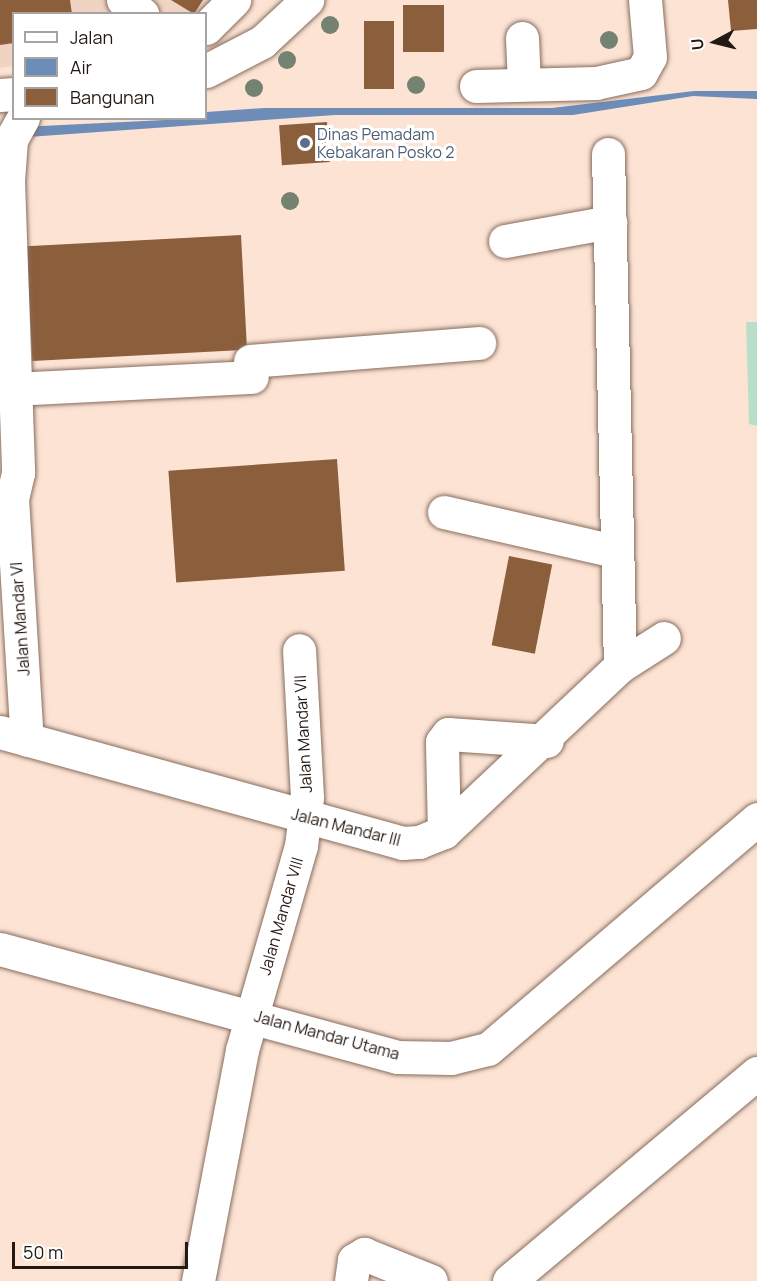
<!DOCTYPE html>
<style>
body{margin:0}
#map{position:relative;width:757px;height:1281px;overflow:hidden;background:#fce3d4;font-family:Manrope,sans-serif}
div>[style]{position:absolute}
[style*='--x']{left:calc(var(--x)*1px);top:calc(var(--y)*1px);width:calc(var(--w)*1px);rotate:calc(var(--a)*1deg)}
.built>*{inset:0;background:#f0d3c2}
.green>*{inset:0;background:#badfc9}
.water>*{inset:0;background:#6d8cb8}
.building>*{inset:0;background:#8b5e3c;transform-origin:0 0}
.roads{filter:drop-shadow(0 0 2px #886d5d) drop-shadow(0 0 2px #886d5d)}
.minor>*{height:33px;margin:-16.5px;padding:0 16.5px;transform-origin:16.5px;border-radius:16.5px;background:#fff}
.major>*{height:33px;margin:-16.5px;padding:0 16.5px;transform-origin:16.5px;border-radius:16.5px;background:#fff}
.trees>*{width:18px;height:18px;margin:-9px;border-radius:50%;background:#748371}
.dots>*{width:16px;height:16px;translate:-50% -50%;box-sizing:border-box;border:3px solid #fff;border-radius:50%}
span{translate:-50% -50%;white-space:nowrap;text-align:center;line-height:1.15;-webkit-text-stroke:6px #fff;paint-order:stroke}
.service-label{font-size:16px;color:#4e5e75}
.left{translate:0 -50%;text-align:left}
.street-label{font-size:16px;color:#241912}
.legend{position:absolute;left:12px;top:12px;width:195px;height:108px;box-sizing:border-box;background:#fff;border:2px solid #a7a3a0;margin:0;padding:8px 10px;list-style:none;font-size:18px;color:#241912}
.legend li{display:flex;align-items:center;gap:12px;height:30px}
.legend b{width:30px;border:2px solid #a7a3a0}
.north{position:absolute;left:685px;top:12px;width:60px;height:60px;-webkit-text-stroke:4px #fff;paint-order:stroke;rotate:263deg;font-size:16px;font-weight:700;line-height:24px;text-align:center;color:#241912}
.north::after{content:'';display:block;margin:auto;width:21px;height:27px;background:#241912;clip-path:polygon(50% 0,100% 100%,50% 72%,0 100%)}
.scale{position:absolute;left:12px;top:1242px;width:176px;height:27px;box-sizing:border-box;border:3px solid #241912;border-top:0;padding-left:8px;font-size:18px;line-height:21px;white-space:nowrap;color:#241912;-webkit-text-stroke:4px #fff;paint-order:stroke}
</style>
<div id="map">
<div class="built">
<i style="clip-path:polygon(0 0,252px 0,223px 37px,206px 40px,206px 14px,14px 14px,13px 66px,0 68px)"></i>
</div>
<div class="green">
<i style="clip-path:polygon(746px 322px,757px 322px,757px 426px,749px 424px)"></i>
</div>
<div class="water">
<i style="clip-path:polygon(694px 91px,757px 91px,757px 99px,693px 96px,573px 115px,335px 115px,0 139px,0 128px,206px 118px,206px 112px,264px 108px,552px 108px)"></i>
</div>
<div class="building">
<i style="clip-path:polygon(0 0,70px 0,72px 14px,14px 14px,14px 43px,0 45px)"></i>
<i style="clip-path:polygon(171px 0,203px 0,194px 14px)"></i>
<i style="clip-path:polygon(728px 0,757px 0,757px 29px,731px 31px)"></i>
<i style="left:403px;top:5px;width:41px;height:47px"></i>
<i style="left:364px;top:21px;width:30px;height:68px"></i>
<i style="left:327px;top:122px;width:40px;height:48px;rotate:86deg"></i>
<i style="left:241px;top:235px;width:115px;height:215px;rotate:87deg"></i>
<i style="left:337px;top:459px;width:112px;height:169px;rotate:86deg"></i>
<i style="left:509px;top:556px;width:44px;height:91px;rotate:11deg"></i>
</div>
<div class="roads">
<div class="minor">
<i style="--x:123;--y:0;--w:24;--a:36"></i>
<i style="--x:206;--y:28;--w:40;--a:-45"></i>
<i style="--x:522;--y:38;--w:46;--a:87.5"></i>
<i style="--x:476;--y:86;--w:120;--a:-1.4"></i>
<i style="--x:596;--y:83;--w:46;--a:-12.5"></i>
<i style="--x:641;--y:73;--w:18;--a:-61"></i>
<i style="--x:650;--y:57;--w:57;--a:-95"></i>
<i style="--x:23;--y:118;--w:25;--a:119"></i>
<i style="--x:11;--y:140;--w:41;--a:94.2"></i>
<i style="--x:8;--y:181;--w:292;--a:88"></i>
<i style="--x:18;--y:473;--w:26;--a:103"></i>
<i style="--x:12;--y:498;--w:242;--a:86.5"></i>
<i style="--x:608;--y:154;--w:512;--a:88.66"></i>
<i style="--x:505;--y:241;--w:107;--a:-10.3"></i>
<i style="--x:250;--y:361;--w:230;--a:-4.5"></i>
<i style="--x:14;--y:389;--w:238;--a:-2.9"></i>
<i style="--x:444;--y:512;--w:174;--a:12.9"></i>
<i style="--x:0;--y:732;--w:418;--a:15.4"></i>
<i style="--x:403;--y:843;--w:16;--a:-4"></i>
<i style="--x:419;--y:842;--w:27;--a:-22"></i>
<i style="--x:444;--y:832;--w:242;--a:-43.3"></i>
<i style="--x:620;--y:666;--w:52;--a:-32.5"></i>
<i style="--x:444;--y:832;--w:90;--a:-91.3"></i>
<i style="--x:442;--y:742;--w:10;--a:-53"></i>
<i style="--x:448;--y:734;--w:99;--a:4"></i>
<i style="--x:0;--y:949;--w:411;--a:15.2"></i>
<i style="--x:397;--y:1057;--w:54;--a:1.1"></i>
<i style="--x:451;--y:1058;--w:38;--a:-14"></i>
<i style="--x:488;--y:1049;--w:354;--a:-40.5"></i>
<i style="--x:198;--y:1281;--w:235;--a:-79.2"></i>
<i style="--x:242;--y:1050;--w:212;--a:-73.9"></i>
<i style="--x:301;--y:846;--w:49;--a:-83"></i>
<i style="--x:307;--y:797;--w:147;--a:-93.1"></i>
<i style="--x:351;--y:1281;--w:21;--a:-82"></i>
<i style="--x:354;--y:1260;--w:12;--a:-31"></i>
<i style="--x:364;--y:1254;--w:72;--a:21.9"></i>
<i style="--x:509;--y:1281;--w:324;--a:-40"></i>
</div>
<div class="major">
<i style="--x:206;--y:71;--w:63;--a:-27.4"></i>
<i style="--x:262;--y:42;--w:62;--a:-43"></i>
<i style="--x:0;--y:95;--w:14;--a:-4"></i>
</div>
</div>
<div class="trees">
<i style="left:330px;top:25px"></i>
<i style="left:609px;top:40px"></i>
<i style="left:287px;top:60px"></i>
<i style="left:416px;top:85px"></i>
<i style="left:254px;top:88px"></i>
<i style="left:290px;top:201px"></i>
</div>
<div class="dots">
<i style="left:305px;top:143px;background:#5c6f8a"></i>
</div>
<div class="service-label">
<span class="left" style="left:317px;top:143px">Dinas Pemadam<br>Kebakaran Posko 2</span>
</div>
<div class="street-label">
<span style="left:20px;top:619px;rotate:-94deg">Jalan Mandar VI</span>
<span style="left:303px;top:734px;rotate:-93deg">Jalan Mandar VII</span>
<span style="left:346px;top:827px;rotate:14deg">Jalan Mandar III</span>
<span style="left:281px;top:916px;rotate:-74deg">Jalan Mandar VIII</span>
<span style="left:327px;top:1035px;rotate:15deg">Jalan Mandar Utama</span>
</div>
<ul class="legend">
<li><b style="height:8px;background:#fff"></b>Jalan</li>
<li><b style="height:16px;background:#6d8cb8"></b>Air</li>
<li><b style="height:16px;background:#8b5e3c"></b>Bangunan</li>
</ul>
<div class="north">U</div>
<div class="scale">50 m</div>
</div>
